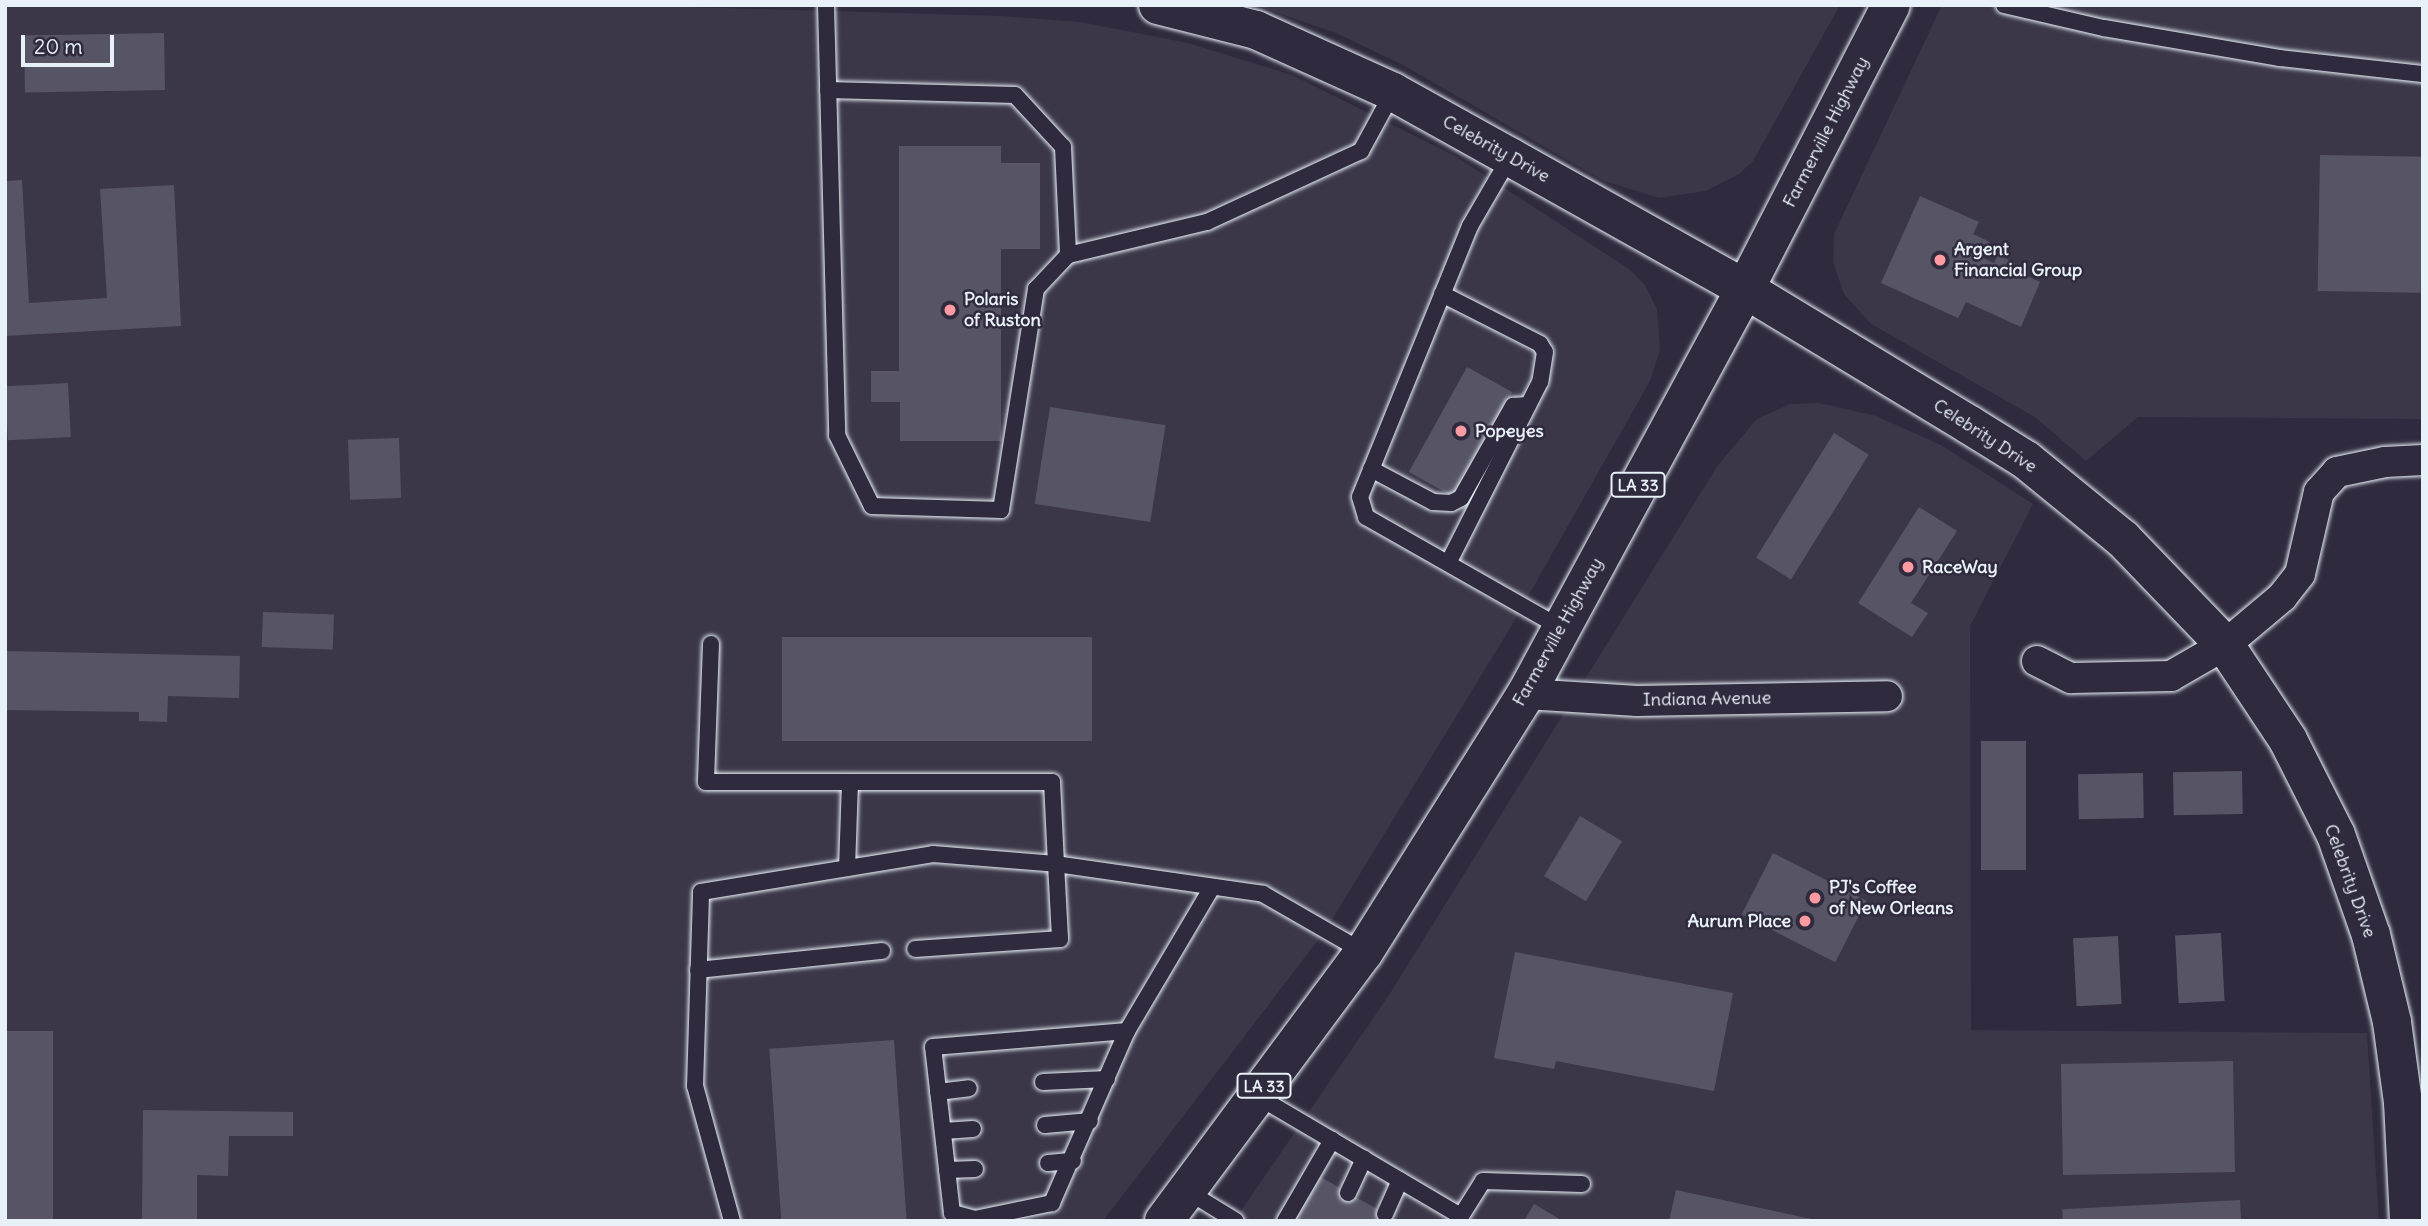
<!DOCTYPE html>
<style>
body{margin:0}
#map{position:relative;width:2428px;height:1226px;overflow:hidden;background:#2f2a3d;font-family:Delius,sans-serif}
div>[style]{position:absolute}
[style*='--x']{left:calc(var(--x)*1px);top:calc(var(--y)*1px);width:calc(var(--w)*1px);rotate:calc(var(--a)*1deg)}
.built>*{inset:0;background:#3b3749}
.building>*{inset:0;background:#575565;transform-origin:0 0}
.roads{filter:drop-shadow(0 0 2px #e8f1f8) drop-shadow(0 0 2px #e8f1f8)}
.lane>*{height:16px;margin:-8px;padding:0 8px;transform-origin:8px;border-radius:8px;background:#2f2a3d}
.street>*{height:30px;margin:-15px;padding:0 15px;transform-origin:15px;border-radius:15px;background:#2f2a3d}
.secondary>*{height:38px;margin:-19px;padding:0 19px;transform-origin:19px;border-radius:19px;background:#2f2a3d}
.primary>*{height:38px;margin:-19px;padding:0 19px;transform-origin:19px;border-radius:19px;background:#2f2a3d}
.dots>*{width:19px;height:19px;translate:-50% -50%;box-sizing:border-box;border:4px solid #2f2a3d;border-radius:50%}
span{translate:-50% -50%;white-space:nowrap;text-align:center;line-height:1.15;-webkit-text-stroke:5px #2f2a3d;paint-order:stroke}
.shield-label span{padding:2px 5px;background:#2f2a3d;border:2px solid;border-radius:5px;-webkit-text-stroke-width:0}
.shield-label{font-size:16px;color:#e8f1f8;font-weight:700}
.street-label{font-size:18px;color:#e8f1f8}
.poi-label{font-size:18px;color:#e8f1f8;font-weight:700}
.left{translate:0 -50%;text-align:left}
.right{translate:-100% -50%;text-align:right}
.frame{position:absolute;inset:0;border:7px solid #e8f1f8;pointer-events:none}
.scale{position:absolute;left:21px;top:35px;width:93px;height:32px;box-sizing:border-box;border:4px solid #e8f1f8;border-top:0;padding-left:9px;font-size:21px;line-height:24px;white-space:nowrap;color:#e8f1f8;-webkit-text-stroke:5px #2f2a3d;paint-order:stroke}
</style>
<div id="map">
<div class="built">
<i style="clip-path:polygon(5px 5px,621px 5px,1001px 16px,1081px 22px,1188px 43px,1292px 75px,1455px 156px,1629px 269px,1645px 285px,1657px 309px,1660px 350px,1650px 381px,1509px 630px,1325px 931px,1103px 1221px,5px 1221px)"></i>
<i style="clip-path:polygon(1256px 5px,1840px 5px,1753px 161px,1739px 174px,1706px 191px,1659px 198px,1604px 181px,1403px 65px,1336px 33px)"></i>
<i style="clip-path:polygon(1942px 5px,2423px 5px,2423px 419px,2138px 417px,2086px 461px,2035px 417px,1871px 324px,1844px 294px,1833px 262px,1834px 234px)"></i>
<i style="clip-path:polygon(1819px 403px,1876px 416px,1941px 445px,2033px 504px,1970px 626px,1971px 1030px,2367px 1033px,2379px 1221px,1234px 1221px,1389px 995px,1718px 465px,1757px 419px,1790px 404px)"></i>
</div>
<div class="building">
<i style="left:164px;top:33px;width:57px;height:140px;rotate:89deg"></i>
<i style="clip-path:polygon(899px 146px,1001px 146px,1001px 163px,1040px 163px,1040px 249px,1001px 249px,1001px 441px,900px 441px,900px 402px,871px 402px,871px 371px,899px 371px)"></i>
<i style="left:2320px;top:155px;width:103px;height:136px;rotate:1deg"></i>
<i style="clip-path:polygon(22px 180px,29px 303px,107px 298px,100px 189px,174px 185px,181px 326px,5px 336px,5px 181px)"></i>
<i style="clip-path:polygon(1920px 196px,1979px 222px,1973px 234px,1990px 242px,1983px 258px,1994px 263px,1998px 255px,2015px 263px,2011px 269px,2040px 282px,2021px 327px,1966px 302px,1958px 318px,1881px 283px)"></i>
<i style="left:1467px;top:367px;width:52px;height:120px;rotate:29deg"></i>
<i style="left:68px;top:383px;width:54px;height:63px;rotate:87deg"></i>
<i style="left:1050px;top:407px;width:117px;height:98px;rotate:9deg"></i>
<i style="left:1834px;top:433px;width:41px;height:147px;rotate:32deg"></i>
<i style="left:399px;top:438px;width:60px;height:51px;rotate:88deg"></i>
<i style="clip-path:polygon(1919px 507px,1957px 531px,1911px 603px,1928px 613px,1912px 637px,1858px 603px)"></i>
<i style="left:263px;top:612px;width:71px;height:35px;rotate:2deg"></i>
<i style="left:782px;top:637px;width:310px;height:104px"></i>
<i style="clip-path:polygon(5px 651px,240px 656px,239px 698px,168px 696px,167px 722px,139px 721px,139px 712px,5px 710px)"></i>
<i style="left:1981px;top:741px;width:45px;height:129px"></i>
<i style="left:2242px;top:771px;width:43px;height:69px;rotate:89deg"></i>
<i style="left:2143px;top:773px;width:45px;height:65px;rotate:89deg"></i>
<i style="left:1580px;top:816px;width:49px;height:70px;rotate:31deg"></i>
<i style="left:1773px;top:853px;width:105px;height:69px;rotate:27deg"></i>
<i style="left:2221px;top:933px;width:68px;height:46px;rotate:87deg"></i>
<i style="left:2118px;top:936px;width:68px;height:45px;rotate:87deg"></i>
<i style="clip-path:polygon(1515px 952px,1733px 993px,1714px 1091px,1556px 1061px,1554px 1069px,1494px 1058px)"></i>
<i style="left:5px;top:1031px;width:48px;height:190px"></i>
<i style="left:894px;top:1040px;width:181px;height:125px;rotate:86deg"></i>
<i style="left:2233px;top:1061px;width:111px;height:172px;rotate:89deg"></i>
<i style="clip-path:polygon(143px 1110px,293px 1112px,293px 1136px,229px 1136px,228px 1176px,197px 1175px,197px 1221px,142px 1221px)"></i>
<i style="clip-path:polygon(1319px 1176px,1398px 1221px,1294px 1221px)"></i>
<i style="clip-path:polygon(1676px 1190px,1816px 1220px,1816px 1221px,1669px 1221px)"></i>
<i style="left:2240px;top:1200px;width:21px;height:178px;rotate:87deg"></i>
<i style="clip-path:polygon(1534px 1204px,1563px 1221px,1524px 1221px)"></i>
</div>
<div class="roads">
<div class="lane">
<i style="--x:826;--y:5;--w:430;--a:88.5"></i>
<i style="--x:837;--y:435;--w:79;--a:63.8"></i>
<i style="--x:872;--y:506;--w:129;--a:1.8"></i>
<i style="--x:1001;--y:510;--w:224;--a:-81"></i>
<i style="--x:1036;--y:289;--w:47;--a:-46.7"></i>
<i style="--x:1068;--y:255;--w:143;--a:-13.4"></i>
<i style="--x:1207;--y:222;--w:170;--a:-24.8"></i>
<i style="--x:1361;--y:151;--w:67;--a:-61.5"></i>
<i style="--x:2004;--y:5;--w:103;--a:13"></i>
<i style="--x:2104;--y:28;--w:179;--a:9.7"></i>
<i style="--x:2280;--y:58;--w:144;--a:6.4"></i>
<i style="--x:828;--y:90;--w:187;--a:1.5"></i>
<i style="--x:1015;--y:95;--w:71;--a:47.3"></i>
<i style="--x:1063;--y:147;--w:108;--a:87.3"></i>
<i style="--x:1510;--y:157;--w:80;--a:120.1"></i>
<i style="--x:1470;--y:226;--w:292;--a:112.1"></i>
<i style="--x:1360;--y:497;--w:21;--a:73"></i>
<i style="--x:1366;--y:517;--w:224;--a:29.6"></i>
<i style="--x:1442;--y:294;--w:110;--a:27"></i>
<i style="--x:1540;--y:344;--w:9;--a:58"></i>
<i style="--x:1545;--y:352;--w:30;--a:99"></i>
<i style="--x:1540;--y:382;--w:203;--a:116.9"></i>
<i style="--x:1371;--y:469;--w:70;--a:28"></i>
<i style="--x:1433;--y:502;--w:18;--a:3"></i>
<i style="--x:1451;--y:503;--w:11;--a:-27"></i>
<i style="--x:1461;--y:498;--w:106;--a:-60.5"></i>
<i style="--x:1513;--y:406;--w:15;--a:-4"></i>
<i style="--x:711;--y:644;--w:138;--a:92.1"></i>
<i style="--x:706;--y:782;--w:346;--a:0"></i>
<i style="--x:1052;--y:782;--w:82;--a:87.2"></i>
<i style="--x:1056;--y:864;--w:209;--a:8.2"></i>
<i style="--x:1263;--y:894;--w:116;--a:29.9"></i>
<i style="--x:847;--y:868;--w:86;--a:-88"></i>
<i style="--x:698;--y:970;--w:185;--a:-5.9"></i>
<i style="--x:1127;--y:1031;--w:188;--a:113.6"></i>
<i style="--x:1052;--y:1203;--w:79;--a:168.3"></i>
<i style="--x:975;--y:1219;--w:24;--a:-165"></i>
<i style="--x:952;--y:1213;--w:167;--a:-96.5"></i>
<i style="--x:933;--y:1047;--w:195;--a:-4.7"></i>
<i style="--x:1127;--y:1031;--w:167;--a:-59.4"></i>
<i style="--x:1043;--y:1082;--w:64;--a:-2.7"></i>
<i style="--x:938;--y:1092;--w:31;--a:-7"></i>
<i style="--x:1257;--y:1096;--w:237;--a:30.5"></i>
<i style="--x:1461;--y:1216;--w:6;--a:121"></i>
<i style="--x:1045;--y:1125;--w:45;--a:-5.1"></i>
<i style="--x:943;--y:1131;--w:30;--a:-4"></i>
<i style="--x:1048;--y:1163;--w:25;--a:-5"></i>
<i style="--x:947;--y:1170;--w:28;--a:-2"></i>
<i style="--x:1187;--y:1191;--w:57;--a:31.5"></i>
<i style="--x:1348;--y:1193;--w:38;--a:-65"></i>
<i style="--x:1385;--y:1214;--w:37;--a:-66"></i>
<i style="--x:1461;--y:1216;--w:41;--a:-57.8"></i>
<i style="--x:1483;--y:1181;--w:99;--a:1.7"></i>
<i style="--x:732;--y:1221;--w:140;--a:-105.3"></i>
<i style="--x:695;--y:1086;--w:194;--a:-88.2"></i>
<i style="--x:701;--y:892;--w:235;--a:-9.3"></i>
<i style="--x:933;--y:854;--w:123;--a:4.6"></i>
<i style="--x:1056;--y:864;--w:75;--a:86.9"></i>
<i style="--x:1060;--y:939;--w:145;--a:176.1"></i>
<i style="--x:1285;--y:1221;--w:94;--a:-59.9"></i>
</div>
<div class="street">
<i style="--x:2037;--y:661;--w:38;--a:27"></i>
<i style="--x:2071;--y:678;--w:100;--a:-1.1"></i>
<i style="--x:2171;--y:676;--w:62;--a:-29.9"></i>
<i style="--x:2225;--y:645;--w:75;--a:-40.1"></i>
<i style="--x:2282;--y:597;--w:29;--a:-52"></i>
<i style="--x:2300;--y:574;--w:84;--a:-77"></i>
<i style="--x:2319;--y:492;--w:27;--a:-48"></i>
<i style="--x:2337;--y:472;--w:49;--a:-11.8"></i>
<i style="--x:2385;--y:462;--w:38;--a:-3"></i>
<i style="--x:1526;--y:694;--w:111;--a:3.6"></i>
<i style="--x:1637;--y:701;--w:250;--a:-1.1"></i>
</div>
<div class="secondary">
<i style="--x:1158;--y:5;--w:101;--a:14.3"></i>
<i style="--x:1256;--y:30;--w:150;--a:24.3"></i>
<i style="--x:1393;--y:92;--w:134;--a:29.1"></i>
<i style="--x:1510;--y:157;--w:270;--a:29.3"></i>
<i style="--x:1745;--y:289;--w:261;--a:31.2"></i>
<i style="--x:1968;--y:424;--w:68;--a:31.8"></i>
<i style="--x:2026;--y:460;--w:125;--a:39.2"></i>
<i style="--x:2123;--y:539;--w:147;--a:46.1"></i>
<i style="--x:2225;--y:645;--w:114;--a:56.4"></i>
<i style="--x:2288;--y:740;--w:106;--a:63.2"></i>
<i style="--x:2336;--y:835;--w:106;--a:70.7"></i>
<i style="--x:2371;--y:935;--w:89;--a:76.4"></i>
<i style="--x:2392;--y:1022;--w:81;--a:82.2"></i>
<i style="--x:2403;--y:1102;--w:119;--a:87.1"></i>
</div>
<div class="primary">
<i style="--x:1164;--y:1221;--w:335;--a:-53.4"></i>
<i style="--x:1364;--y:952;--w:305;--a:-57.9"></i>
<i style="--x:1526;--y:694;--w:460;--a:-61.6"></i>
<i style="--x:1745;--y:289;--w:319;--a:-62.8"></i>
</div>
</div>
<div class="dots">
<i style="left:1940px;top:260px;background:#ff9aa2"></i>
<i style="left:950px;top:310px;background:#ff9aa2"></i>
<i style="left:1461px;top:431px;background:#ff9aa2"></i>
<i style="left:1908px;top:567px;background:#ff9aa2"></i>
<i style="left:1815px;top:898px;background:#ff9aa2"></i>
<i style="left:1805px;top:921px;background:#ff9aa2"></i>
</div>
<div class="shield-label">
<span style="left:1638px;top:485px">LA 33</span>
<span style="left:1264px;top:1086px">LA 33</span>
</div>
<div class="street-label">
<span style="left:1826px;top:132px;rotate:-63deg">Farmerville Highway</span>
<span style="left:1496px;top:149px;rotate:29deg">Celebrity Drive</span>
<span style="left:1985px;top:436px;rotate:33deg">Celebrity Drive</span>
<span style="left:1558px;top:632px;rotate:-61deg">Farmerville Highway</span>
<span style="left:1707px;top:699px;rotate:-1deg">Indiana Avenue</span>
<span style="left:2350px;top:881px;rotate:70deg">Celebrity Drive</span>
</div>
<div class="poi-label">
<span class="left" style="left:1954px;top:260px">Argent<br>Financial Group</span>
<span class="left" style="left:964px;top:310px">Polaris<br>of Ruston</span>
<span class="left" style="left:1475px;top:431px">Popeyes</span>
<span class="left" style="left:1922px;top:567px">RaceWay</span>
<span class="left" style="left:1829px;top:898px">PJ's Coffee<br>of New Orleans</span>
<span class="right" style="left:1791px;top:921px">Aurum Place</span>
</div>
<div class="frame"></div>
<div class="scale">20 m</div>
</div>
